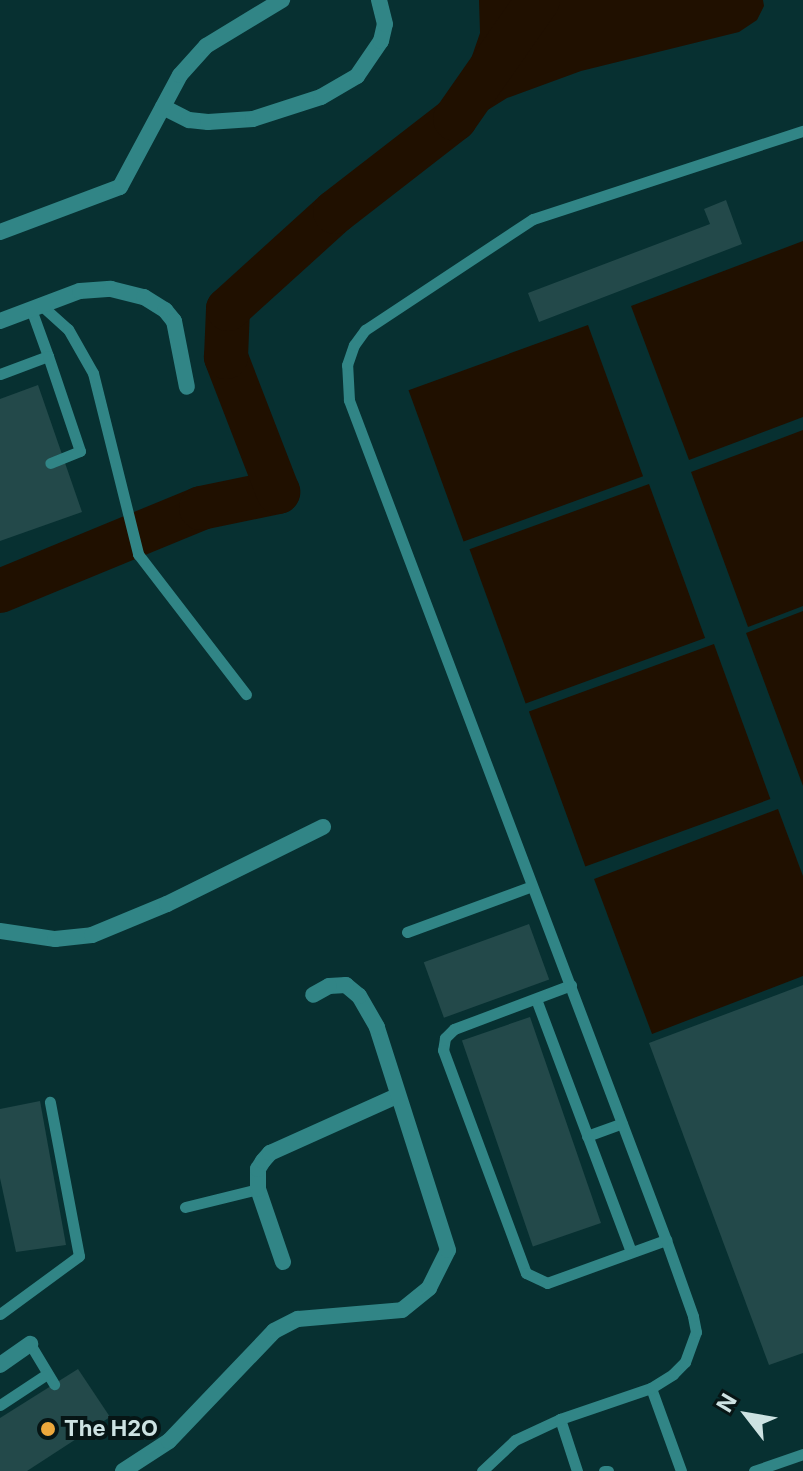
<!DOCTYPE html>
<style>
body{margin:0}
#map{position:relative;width:803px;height:1471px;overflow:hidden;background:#073031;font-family:Inter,sans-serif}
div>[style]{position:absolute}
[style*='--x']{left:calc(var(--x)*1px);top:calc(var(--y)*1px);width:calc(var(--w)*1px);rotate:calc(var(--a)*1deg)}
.water>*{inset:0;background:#201000;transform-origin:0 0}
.river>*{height:44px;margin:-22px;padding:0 22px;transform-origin:22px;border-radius:22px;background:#201000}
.building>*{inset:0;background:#23494a;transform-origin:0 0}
.lane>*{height:11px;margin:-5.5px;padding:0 5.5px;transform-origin:5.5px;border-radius:5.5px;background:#318586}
.street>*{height:16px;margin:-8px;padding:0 8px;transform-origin:8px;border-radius:8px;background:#318586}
.dots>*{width:22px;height:22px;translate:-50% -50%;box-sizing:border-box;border:4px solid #061515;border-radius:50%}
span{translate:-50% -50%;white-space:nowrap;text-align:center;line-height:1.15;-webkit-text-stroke:8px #061515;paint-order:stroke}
.poi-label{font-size:22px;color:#cde2e2;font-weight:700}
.left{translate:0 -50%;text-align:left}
.north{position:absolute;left:707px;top:1375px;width:80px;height:80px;-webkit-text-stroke:6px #061515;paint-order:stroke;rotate:301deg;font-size:22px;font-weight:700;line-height:32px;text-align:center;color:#cde2e2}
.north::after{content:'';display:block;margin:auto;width:28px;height:36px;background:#cde2e2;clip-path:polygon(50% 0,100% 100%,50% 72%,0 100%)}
</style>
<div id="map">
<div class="water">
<i style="clip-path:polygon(479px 0,763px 0,764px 6px,757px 20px,739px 32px,581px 71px,507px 98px,462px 126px,455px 119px,454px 108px,480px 33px)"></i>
<i style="clip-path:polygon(803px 241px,803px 417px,689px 460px,631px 306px)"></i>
<i style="left:588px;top:325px;width:161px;height:191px;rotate:70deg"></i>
<i style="clip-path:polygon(803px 430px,803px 606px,748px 627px,691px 472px)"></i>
<i style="left:649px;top:484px;width:164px;height:191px;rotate:70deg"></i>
<i style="clip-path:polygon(803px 611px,803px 786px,746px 633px)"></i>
<i style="left:714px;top:644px;width:165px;height:197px;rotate:70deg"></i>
<i style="clip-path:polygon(778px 809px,803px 876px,803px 976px,652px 1034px,594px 879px)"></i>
</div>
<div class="river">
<i style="--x:0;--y:591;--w:217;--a:-22.4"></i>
<i style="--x:201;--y:508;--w:79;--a:-11.7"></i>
<i style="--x:278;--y:492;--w:145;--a:-111.1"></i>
<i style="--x:226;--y:357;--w:48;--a:-87.6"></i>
<i style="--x:228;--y:309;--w:144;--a:-42.2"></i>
<i style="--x:335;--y:212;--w:152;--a:-37.8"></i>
<i style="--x:455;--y:119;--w:145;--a:-55.1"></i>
</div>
<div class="building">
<i style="clip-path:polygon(726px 200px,742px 244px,539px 322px,528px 293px,710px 224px,704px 209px)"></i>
<i style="clip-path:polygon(38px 385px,82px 512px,0 541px,0 399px)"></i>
<i style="left:529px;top:924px;width:59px;height:112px;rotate:70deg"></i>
<i style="clip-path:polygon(803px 985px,803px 1353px,769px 1365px,649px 1043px)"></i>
<i style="left:530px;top:1017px;width:218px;height:72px;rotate:71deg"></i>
<i style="clip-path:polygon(40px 1101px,66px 1245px,16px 1252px,0 1178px,0 1109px)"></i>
<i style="clip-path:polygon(78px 1369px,110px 1417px,27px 1471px,0 1471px,0 1418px)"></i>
</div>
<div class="lane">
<i style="--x:41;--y:305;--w:36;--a:42"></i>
<i style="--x:68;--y:329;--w:51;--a:60.4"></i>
<i style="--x:93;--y:373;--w:187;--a:76"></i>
<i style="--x:138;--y:554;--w:177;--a:52.4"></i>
<i style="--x:31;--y:309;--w:50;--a:70.1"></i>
<i style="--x:0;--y:374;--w:51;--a:-20.6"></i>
<i style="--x:48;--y:356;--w:100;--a:71.4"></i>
<i style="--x:80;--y:451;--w:32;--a:158"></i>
<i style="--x:407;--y:932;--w:133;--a:-20.2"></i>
<i style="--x:571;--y:985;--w:125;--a:159.4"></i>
<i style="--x:454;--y:1029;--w:13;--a:135"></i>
<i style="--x:445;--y:1038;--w:12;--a:99"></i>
<i style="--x:443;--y:1050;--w:238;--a:69.6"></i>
<i style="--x:526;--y:1273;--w:23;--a:25"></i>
<i style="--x:547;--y:1283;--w:127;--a:-19.9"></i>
<i style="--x:536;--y:999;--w:270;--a:69.4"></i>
<i style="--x:587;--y:1136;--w:37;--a:-20"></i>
<i style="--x:185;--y:1207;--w:75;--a:-13.9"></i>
<i style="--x:0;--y:1314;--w:98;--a:-36.3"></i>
<i style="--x:79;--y:1256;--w:157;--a:-100.7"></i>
<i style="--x:30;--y:1344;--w:47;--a:59"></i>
<i style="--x:651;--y:1388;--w:88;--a:70.1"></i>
<i style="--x:0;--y:1405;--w:56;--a:-33.4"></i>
<i style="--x:560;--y:1419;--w:55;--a:71.9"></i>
<i style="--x:482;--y:1471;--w:45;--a:-43.2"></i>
<i style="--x:515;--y:1440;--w:50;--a:-25"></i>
<i style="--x:560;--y:1419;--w:96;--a:-18.8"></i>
<i style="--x:651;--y:1388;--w:26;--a:-32"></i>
<i style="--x:673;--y:1374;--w:17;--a:-45"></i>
<i style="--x:685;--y:1362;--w:32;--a:-70"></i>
<i style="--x:696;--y:1332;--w:16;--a:-101"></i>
<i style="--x:693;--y:1316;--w:81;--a:-109.6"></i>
<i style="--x:666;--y:1240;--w:898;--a:-110.68"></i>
<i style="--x:349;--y:400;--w:35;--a:-93"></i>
<i style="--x:347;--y:365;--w:21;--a:-71"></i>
<i style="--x:354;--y:345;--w:19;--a:-54"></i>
<i style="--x:365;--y:330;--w:201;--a:-33.5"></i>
<i style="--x:533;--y:219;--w:284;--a:-18.1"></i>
<i style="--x:604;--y:1471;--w:4;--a:0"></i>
<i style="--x:754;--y:1471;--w:52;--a:-19.1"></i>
</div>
<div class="street">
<i style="--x:163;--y:107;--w:29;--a:27"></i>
<i style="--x:189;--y:120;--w:19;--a:6"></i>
<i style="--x:208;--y:122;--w:45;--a:-3.8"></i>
<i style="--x:253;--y:119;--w:71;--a:-17.9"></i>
<i style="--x:321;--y:97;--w:42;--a:-30.3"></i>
<i style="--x:357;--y:76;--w:42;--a:-55.6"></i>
<i style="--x:381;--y:41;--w:17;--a:-77"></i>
<i style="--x:385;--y:24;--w:25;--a:-104"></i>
<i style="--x:0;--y:232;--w:128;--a:-20.6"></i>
<i style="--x:120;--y:187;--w:127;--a:-61.8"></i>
<i style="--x:180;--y:75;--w:39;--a:-48"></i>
<i style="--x:206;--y:46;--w:89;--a:-31.2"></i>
<i style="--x:0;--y:321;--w:85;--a:-20.6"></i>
<i style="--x:80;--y:291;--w:31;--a:-4"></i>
<i style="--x:111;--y:289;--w:34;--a:14"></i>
<i style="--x:144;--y:297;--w:25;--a:32"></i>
<i style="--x:165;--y:310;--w:14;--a:51"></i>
<i style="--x:174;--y:321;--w:67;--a:78.9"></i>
<i style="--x:0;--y:931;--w:56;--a:8.3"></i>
<i style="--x:55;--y:939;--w:37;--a:-6"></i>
<i style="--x:92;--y:935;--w:81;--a:-22.5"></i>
<i style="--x:167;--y:904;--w:174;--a:-26.3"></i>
<i style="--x:283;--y:1262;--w:77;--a:-108.9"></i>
<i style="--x:258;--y:1189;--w:20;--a:-90"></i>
<i style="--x:258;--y:1169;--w:9;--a:-58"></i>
<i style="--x:263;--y:1161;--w:11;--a:-49"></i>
<i style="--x:270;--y:1153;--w:139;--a:-24.2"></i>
<i style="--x:0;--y:1365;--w:37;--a:-35"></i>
<i style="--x:123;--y:1471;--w:55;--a:-33.1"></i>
<i style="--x:169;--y:1441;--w:152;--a:-46.3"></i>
<i style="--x:274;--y:1331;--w:27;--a:-27"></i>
<i style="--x:298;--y:1319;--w:104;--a:-4.9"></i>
<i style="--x:402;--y:1310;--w:35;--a:-39"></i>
<i style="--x:429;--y:1288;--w:42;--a:-63.4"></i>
<i style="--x:448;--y:1250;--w:234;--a:-107.7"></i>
<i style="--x:377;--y:1027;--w:36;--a:-120"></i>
<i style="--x:359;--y:996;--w:17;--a:-140"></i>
<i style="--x:346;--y:985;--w:17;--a:177"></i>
<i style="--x:329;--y:986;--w:18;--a:151"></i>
</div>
<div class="dots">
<i style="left:48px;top:1429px;background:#eda83c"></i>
</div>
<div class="poi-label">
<span class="left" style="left:64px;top:1429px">The H2O</span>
</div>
<div class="north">N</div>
</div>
